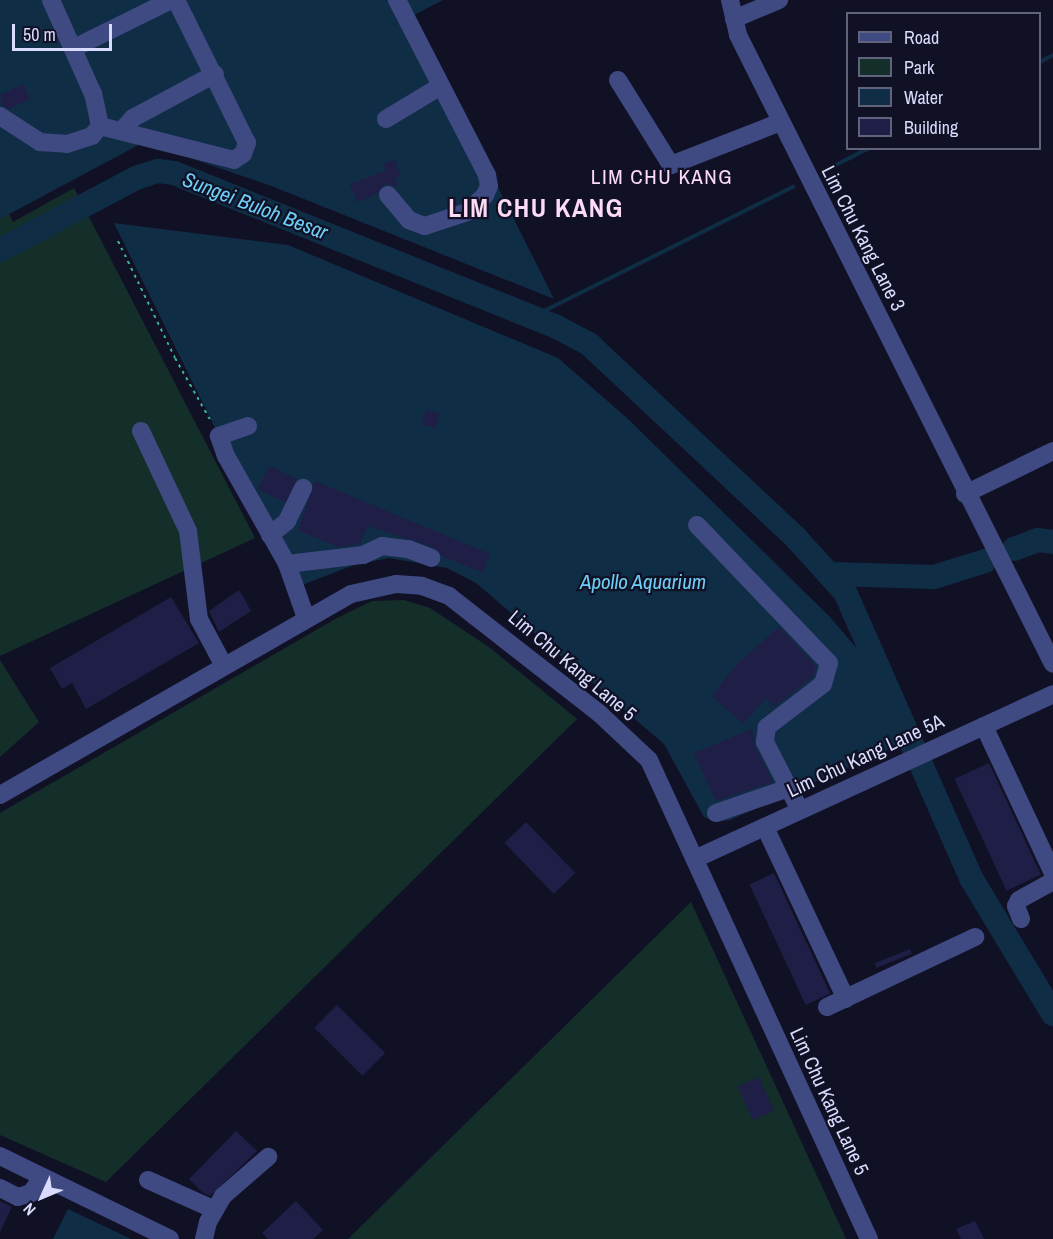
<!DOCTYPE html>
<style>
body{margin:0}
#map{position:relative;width:1053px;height:1239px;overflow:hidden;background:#111126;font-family:"Archivo Narrow",sans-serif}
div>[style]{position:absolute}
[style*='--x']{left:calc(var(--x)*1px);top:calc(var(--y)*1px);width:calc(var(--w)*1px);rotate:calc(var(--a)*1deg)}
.green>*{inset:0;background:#142f2a}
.water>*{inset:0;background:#102d46}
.stream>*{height:4px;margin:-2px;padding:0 2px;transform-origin:2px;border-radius:2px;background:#102d46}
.river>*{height:24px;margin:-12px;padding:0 12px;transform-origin:12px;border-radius:12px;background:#102d46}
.building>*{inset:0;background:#1f1e46;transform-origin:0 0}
.path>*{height:2px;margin-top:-1px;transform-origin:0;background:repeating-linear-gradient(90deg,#38b194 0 3px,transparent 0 7.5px)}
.minor>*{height:18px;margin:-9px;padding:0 9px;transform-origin:9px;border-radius:9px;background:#3f4982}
span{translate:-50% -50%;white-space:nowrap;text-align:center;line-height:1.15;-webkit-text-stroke:4.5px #111126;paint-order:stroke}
.street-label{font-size:20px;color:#d8dbfc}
.neighbourhood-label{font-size:21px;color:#fddaf6;letter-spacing:1.5px}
.water-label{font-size:21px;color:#6dcff6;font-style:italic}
.district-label{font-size:26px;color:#fddaf6;font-weight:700;letter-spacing:1.5px}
.legend{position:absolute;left:846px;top:12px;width:195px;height:138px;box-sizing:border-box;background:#111126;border:2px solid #61627c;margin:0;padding:8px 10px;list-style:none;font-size:18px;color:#d8dbfc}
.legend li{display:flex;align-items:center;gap:12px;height:30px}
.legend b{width:30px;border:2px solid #61627c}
.north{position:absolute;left:12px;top:1167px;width:60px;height:60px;-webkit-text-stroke:4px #111126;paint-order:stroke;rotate:226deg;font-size:16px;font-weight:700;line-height:24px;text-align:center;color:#d8dbfc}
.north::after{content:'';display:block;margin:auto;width:21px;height:27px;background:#d8dbfc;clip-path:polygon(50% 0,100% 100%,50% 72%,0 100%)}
.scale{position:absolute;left:12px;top:24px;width:100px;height:27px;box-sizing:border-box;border:3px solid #d8dbfc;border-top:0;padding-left:8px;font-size:18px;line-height:21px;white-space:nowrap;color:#d8dbfc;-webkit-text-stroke:4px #111126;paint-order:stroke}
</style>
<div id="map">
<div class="green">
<i style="clip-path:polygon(74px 188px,255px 538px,0 656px,0 194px,13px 222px)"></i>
<i style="clip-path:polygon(404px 600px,430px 608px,489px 647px,577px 719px,106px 1182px,0 1135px,0 813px,337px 618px,372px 601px)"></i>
<i style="clip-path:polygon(0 660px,39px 722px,0 757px)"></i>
<i style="clip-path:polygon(691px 902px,846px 1239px,348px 1239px)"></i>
</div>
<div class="water">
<i style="clip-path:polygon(0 0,443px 0,412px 16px,554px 299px,274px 187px,144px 142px,0 219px)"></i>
<i style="clip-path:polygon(114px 223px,288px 245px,558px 358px,627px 418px,829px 616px,866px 659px,901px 744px,730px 820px,717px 822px,704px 817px,664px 744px,476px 583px,447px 568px,389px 558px,354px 565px,294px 588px)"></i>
<i style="clip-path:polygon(68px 1209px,131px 1239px,53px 1239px)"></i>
</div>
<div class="stream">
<i style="--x:1040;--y:62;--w:15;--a:-28"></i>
<i style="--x:826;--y:170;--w:48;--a:-27.1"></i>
<i style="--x:532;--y:317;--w:292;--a:-26.5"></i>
</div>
<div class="river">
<i style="--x:0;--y:250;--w:154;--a:-27.9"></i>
<i style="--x:136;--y:178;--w:23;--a:-18"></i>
<i style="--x:158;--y:171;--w:16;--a:7"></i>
<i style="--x:174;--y:173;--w:411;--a:21.9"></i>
<i style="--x:555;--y:326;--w:40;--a:28"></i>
<i style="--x:590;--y:345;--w:282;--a:43.1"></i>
<i style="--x:796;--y:538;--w:73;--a:47.8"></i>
<i style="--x:845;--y:592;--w:313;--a:66.2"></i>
<i style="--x:971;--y:878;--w:159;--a:58.9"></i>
<i style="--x:1014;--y:549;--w:25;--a:-21"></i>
<i style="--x:1037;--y:540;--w:16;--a:7"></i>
<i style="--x:831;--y:574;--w:103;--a:1.7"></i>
<i style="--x:934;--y:577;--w:53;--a:-17.4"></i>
</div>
<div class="building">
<i style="clip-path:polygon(23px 84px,30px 99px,9px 109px,2px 105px,0 95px)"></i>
<i style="clip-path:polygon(395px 160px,401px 176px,395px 178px,398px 187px,385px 184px,377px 194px,357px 202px,350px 184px,386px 171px,383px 164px)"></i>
<i style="left:426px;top:410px;width:14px;height:15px;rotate:17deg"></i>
<i style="left:269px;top:466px;width:31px;height:26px;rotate:25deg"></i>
<i style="clip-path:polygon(315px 481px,490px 554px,483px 573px,442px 556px,435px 548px,368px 526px,360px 544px,338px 547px,298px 530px)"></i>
<i style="clip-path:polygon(239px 590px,251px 611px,219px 632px,209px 611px)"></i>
<i style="clip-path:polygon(171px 597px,199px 643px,86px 709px,72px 683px,62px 689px,50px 668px)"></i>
<i style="clip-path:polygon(779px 627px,816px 666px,813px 677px,774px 707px,766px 698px,743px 724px,712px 696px,736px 665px)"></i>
<i style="clip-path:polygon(752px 729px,755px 747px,773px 782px,716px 801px,694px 753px)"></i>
<i style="left:989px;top:763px;width:123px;height:38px;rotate:65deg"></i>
<i style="left:526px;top:822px;width:71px;height:30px;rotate:46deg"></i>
<i style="left:774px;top:873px;width:133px;height:27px;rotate:65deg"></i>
<i style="left:910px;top:949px;width:5px;height:38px;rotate:68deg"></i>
<i style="left:337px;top:1005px;width:68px;height:32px;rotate:45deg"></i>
<i style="left:759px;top:1077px;width:37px;height:23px;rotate:66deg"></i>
<i style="clip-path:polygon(236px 1131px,257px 1151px,210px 1196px,202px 1192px,189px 1179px)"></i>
<i style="clip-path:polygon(0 1201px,12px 1207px,0 1232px)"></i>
<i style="clip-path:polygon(296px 1201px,323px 1230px,313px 1239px,268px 1239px,262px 1233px)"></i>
<i style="clip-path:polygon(975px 1221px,984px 1239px,961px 1239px,956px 1229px)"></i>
</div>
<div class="path">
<i style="--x:118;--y:241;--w:130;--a:64"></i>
<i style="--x:175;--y:358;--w:75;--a:60.4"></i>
</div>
<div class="minor">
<i style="--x:730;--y:0;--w:36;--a:77"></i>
<i style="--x:738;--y:35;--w:703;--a:63.4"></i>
<i style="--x:734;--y:19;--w:49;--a:-22.9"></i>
<i style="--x:74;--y:48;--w:108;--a:-26.3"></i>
<i style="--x:618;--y:80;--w:100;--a:58.1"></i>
<i style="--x:671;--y:165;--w:118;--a:-21.4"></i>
<i style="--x:0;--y:116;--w:48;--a:33"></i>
<i style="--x:40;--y:142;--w:27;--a:4"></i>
<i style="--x:67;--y:144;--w:26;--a:-18"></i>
<i style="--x:92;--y:136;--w:13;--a:-51"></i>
<i style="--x:100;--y:126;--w:33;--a:-102"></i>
<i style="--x:93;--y:94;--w:103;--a:-114.1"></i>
<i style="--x:386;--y:119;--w:64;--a:-31"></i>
<i style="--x:100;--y:126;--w:138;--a:14.2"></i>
<i style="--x:234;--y:160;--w:11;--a:-34"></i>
<i style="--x:243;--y:154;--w:12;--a:-70"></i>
<i style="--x:247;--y:143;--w:160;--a:-116.4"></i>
<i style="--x:123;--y:129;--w:15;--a:-48"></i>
<i style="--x:133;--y:118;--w:93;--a:-28.2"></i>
<i style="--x:388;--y:195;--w:33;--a:50"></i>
<i style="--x:409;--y:220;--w:17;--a:21"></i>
<i style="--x:425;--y:226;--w:44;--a:-18.4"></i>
<i style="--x:467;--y:212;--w:25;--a:-43"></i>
<i style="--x:485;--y:195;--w:10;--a:-66"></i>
<i style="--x:489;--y:186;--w:11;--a:-100"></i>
<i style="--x:487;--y:175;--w:197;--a:-117.2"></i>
<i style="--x:248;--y:426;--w:31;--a:161"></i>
<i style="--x:219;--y:436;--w:21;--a:71"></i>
<i style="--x:226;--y:456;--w:124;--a:60.5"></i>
<i style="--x:287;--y:564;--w:57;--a:70.6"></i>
<i style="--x:141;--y:431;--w:110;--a:64.8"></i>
<i style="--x:188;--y:531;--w:89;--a:82.9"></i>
<i style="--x:199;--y:619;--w:53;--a:62"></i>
<i style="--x:965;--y:494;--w:98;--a:-26"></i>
<i style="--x:697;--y:525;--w:191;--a:46.3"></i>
<i style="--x:829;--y:663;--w:22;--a:106"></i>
<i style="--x:823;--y:684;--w:71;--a:142.5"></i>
<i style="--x:767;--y:727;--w:15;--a:98"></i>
<i style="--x:765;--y:742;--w:76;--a:62.8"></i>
<i style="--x:270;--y:535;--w:22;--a:-39"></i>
<i style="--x:287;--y:521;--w:37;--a:-64"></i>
<i style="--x:287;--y:564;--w:77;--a:-6.8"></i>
<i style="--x:363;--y:555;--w:21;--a:-25"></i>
<i style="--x:382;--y:546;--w:26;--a:7"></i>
<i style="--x:408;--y:549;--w:25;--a:21"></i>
<i style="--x:984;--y:726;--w:162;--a:64.9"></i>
<i style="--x:0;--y:795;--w:404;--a:-29.8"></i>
<i style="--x:351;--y:594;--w:46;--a:-12.5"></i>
<i style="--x:396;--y:584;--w:26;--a:4"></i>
<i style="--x:422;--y:586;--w:29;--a:20"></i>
<i style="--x:449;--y:596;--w:192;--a:38"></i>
<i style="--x:600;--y:714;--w:67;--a:43.2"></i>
<i style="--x:649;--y:760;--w:527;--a:65.33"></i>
<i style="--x:716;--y:813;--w:77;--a:-18.9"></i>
<i style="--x:765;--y:827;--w:190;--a:64.8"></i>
<i style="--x:697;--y:858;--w:392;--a:-24.7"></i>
<i style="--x:1021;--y:919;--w:14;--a:-111"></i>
<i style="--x:1016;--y:906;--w:7;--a:-63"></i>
<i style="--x:1019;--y:900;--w:39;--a:-29"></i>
<i style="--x:827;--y:1007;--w:164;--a:-25.3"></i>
<i style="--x:0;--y:1156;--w:189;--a:26"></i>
<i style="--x:148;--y:1180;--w:73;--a:24.1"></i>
<i style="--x:0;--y:1188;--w:20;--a:27"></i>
<i style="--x:18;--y:1197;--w:14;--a:-17"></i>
<i style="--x:31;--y:1193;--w:19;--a:-55"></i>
<i style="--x:204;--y:1239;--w:17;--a:-77"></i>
<i style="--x:208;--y:1222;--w:30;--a:-60"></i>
<i style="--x:223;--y:1196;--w:60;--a:-40.9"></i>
</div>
<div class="street-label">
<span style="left:864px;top:238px;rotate:63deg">Lim Chu Kang Lane 3</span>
<span style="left:573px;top:665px;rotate:40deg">Lim Chu Kang Lane 5</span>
<span style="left:865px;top:755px;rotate:-25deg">Lim Chu Kang Lane 5A</span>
<span style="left:830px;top:1101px;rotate:65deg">Lim Chu Kang Lane 5</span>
</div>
<div class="neighbourhood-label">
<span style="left:662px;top:177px">LIM CHU KANG</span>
</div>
<div class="water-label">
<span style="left:255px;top:206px;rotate:21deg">Sungei Buloh Besar</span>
<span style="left:643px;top:582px">Apollo Aquarium</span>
</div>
<div class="district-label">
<span style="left:536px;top:208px">LIM CHU KANG</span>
</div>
<ul class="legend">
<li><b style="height:8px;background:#3f4982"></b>Road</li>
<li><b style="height:16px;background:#142f2a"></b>Park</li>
<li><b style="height:16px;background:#102d46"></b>Water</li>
<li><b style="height:16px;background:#1f1e46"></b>Building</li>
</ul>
<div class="north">N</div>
<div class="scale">50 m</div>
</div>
